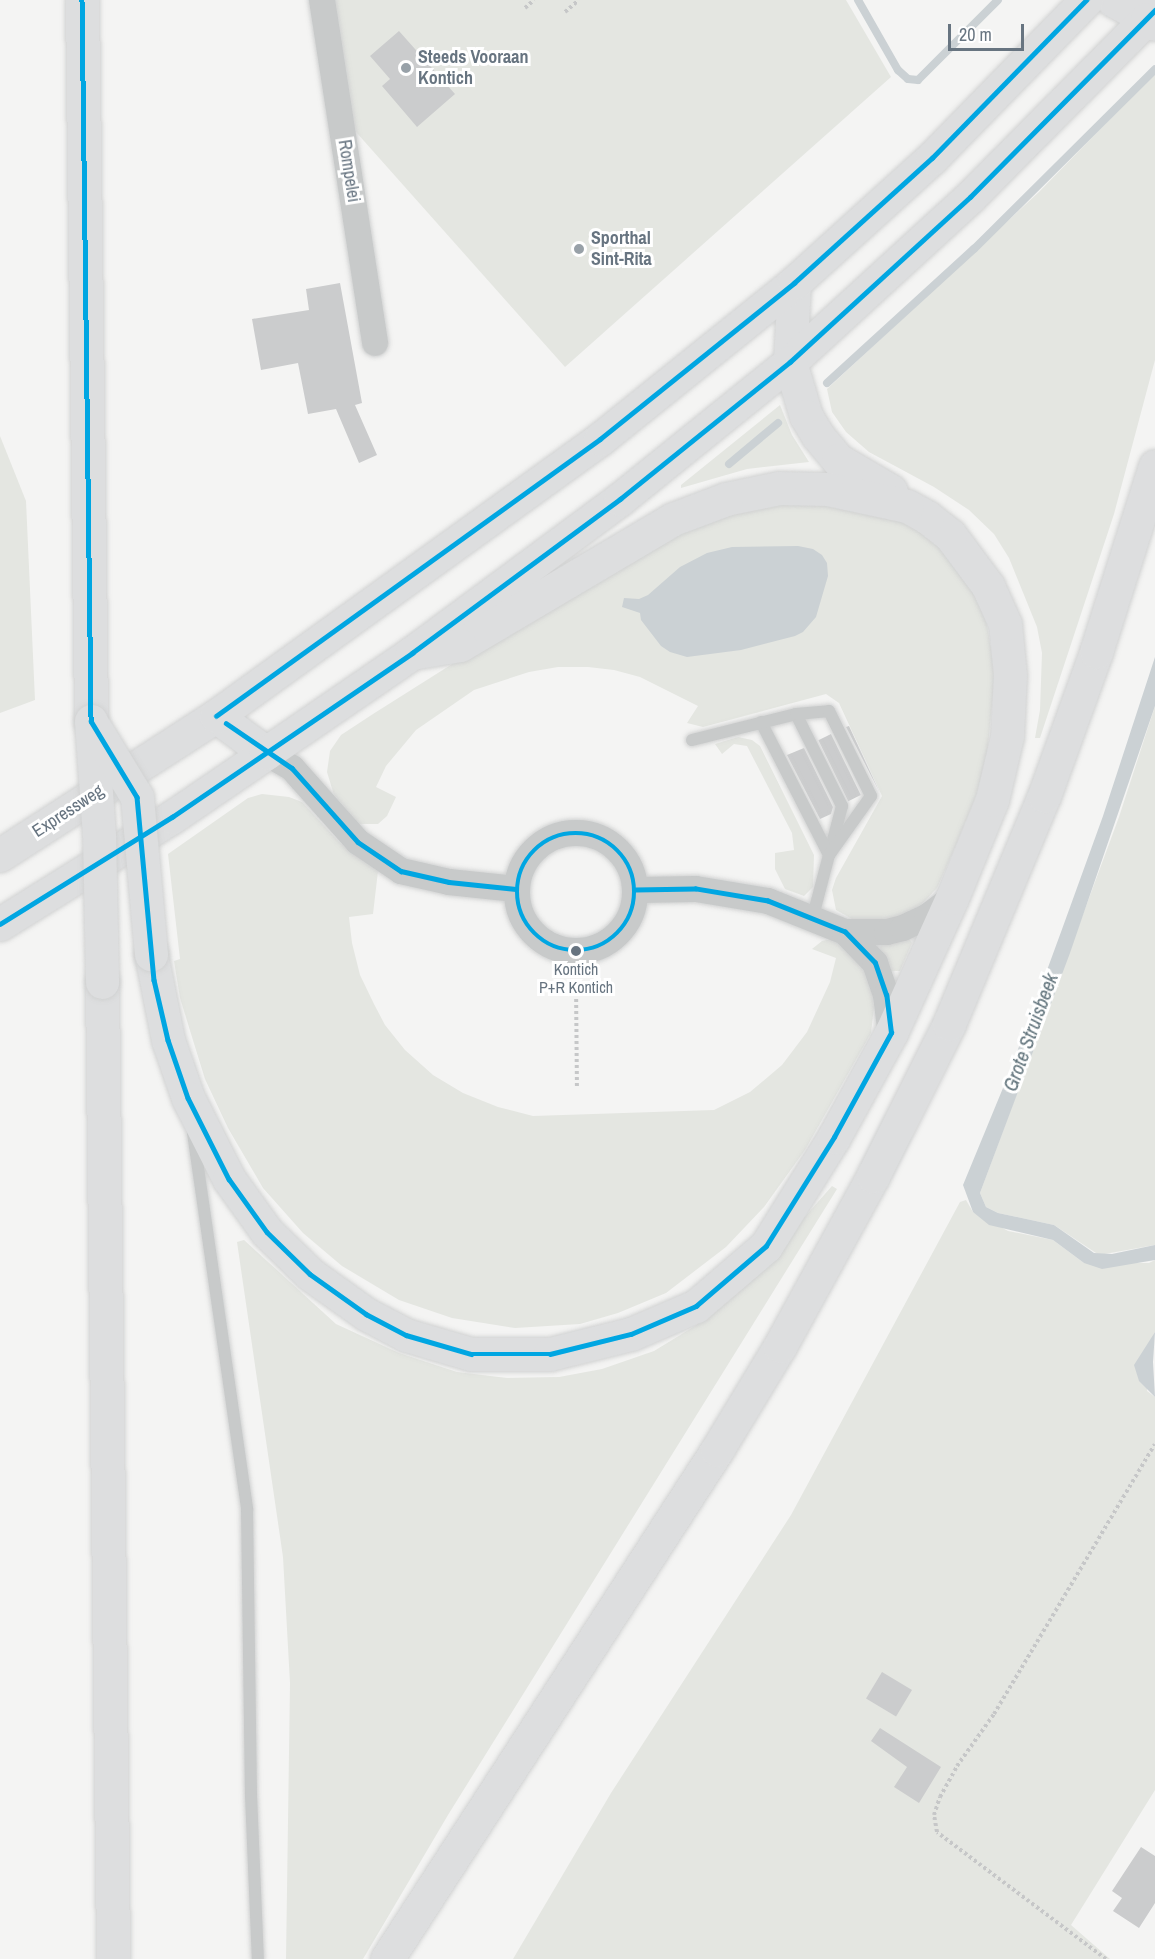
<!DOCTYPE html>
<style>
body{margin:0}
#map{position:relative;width:1155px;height:1959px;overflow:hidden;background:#f4f4f3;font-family:"Archivo Narrow",sans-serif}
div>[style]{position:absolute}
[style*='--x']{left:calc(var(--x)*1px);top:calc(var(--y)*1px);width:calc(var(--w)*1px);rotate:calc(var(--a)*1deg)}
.green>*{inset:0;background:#e4e6e1}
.water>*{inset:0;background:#cbd1d4}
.stream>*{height:8px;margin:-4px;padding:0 4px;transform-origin:4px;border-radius:4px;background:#cbd1d4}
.building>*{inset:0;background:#cbcccd;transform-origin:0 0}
.path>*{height:4px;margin-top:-2px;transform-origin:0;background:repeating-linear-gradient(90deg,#c6c7c8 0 3px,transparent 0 6px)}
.roads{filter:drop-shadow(0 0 2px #d1d2d2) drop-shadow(0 0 2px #d1d2d2)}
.service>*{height:12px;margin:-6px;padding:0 6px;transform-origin:6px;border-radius:6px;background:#c8caca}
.minor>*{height:26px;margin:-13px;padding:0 13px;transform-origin:13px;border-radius:13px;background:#c8caca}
.minor>.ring{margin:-13px;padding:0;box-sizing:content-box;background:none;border:26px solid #c8caca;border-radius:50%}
.trunk>*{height:33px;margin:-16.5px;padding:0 16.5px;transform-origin:16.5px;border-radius:16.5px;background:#dddedf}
.motorway>*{height:33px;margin:-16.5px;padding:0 16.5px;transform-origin:16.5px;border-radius:16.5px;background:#dddedf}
.bridges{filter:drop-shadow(0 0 2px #d1d2d2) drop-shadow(0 0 2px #d1d2d2)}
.motorway-bridge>*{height:33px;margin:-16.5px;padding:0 16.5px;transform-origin:16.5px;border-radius:16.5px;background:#dddedf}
.bus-1>*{height:4.5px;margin:-2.25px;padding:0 2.25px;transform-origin:2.25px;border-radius:2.25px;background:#00a6e2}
.bus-1>.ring{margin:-2.25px;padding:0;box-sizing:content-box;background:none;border:4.5px solid #00a6e2;border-radius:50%}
.dots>*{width:16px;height:16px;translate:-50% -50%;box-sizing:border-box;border:3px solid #fff;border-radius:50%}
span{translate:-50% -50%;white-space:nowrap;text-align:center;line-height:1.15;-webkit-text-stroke:6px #fff;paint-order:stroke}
.bus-label{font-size:16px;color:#677480}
.poi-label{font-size:18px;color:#677480;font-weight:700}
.left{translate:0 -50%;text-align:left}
.street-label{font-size:18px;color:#677480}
.water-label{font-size:20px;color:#63757d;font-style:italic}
.scale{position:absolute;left:948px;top:24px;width:76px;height:27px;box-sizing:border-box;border:3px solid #677480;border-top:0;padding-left:8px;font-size:18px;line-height:21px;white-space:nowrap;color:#677480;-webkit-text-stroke:4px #fff;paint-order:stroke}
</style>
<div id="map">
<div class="green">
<i style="clip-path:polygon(331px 0,846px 0,891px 77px,565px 367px,356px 132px)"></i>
<i style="clip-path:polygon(1155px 73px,1155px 360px,1114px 514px,1040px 738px,1035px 738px,1040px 710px,1042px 653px,1037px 627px,1009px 558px,994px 534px,969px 510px,934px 487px,869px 452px,846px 432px,832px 412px,827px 389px,1039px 192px)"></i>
<i style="clip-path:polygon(780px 405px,792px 435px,809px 462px,747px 469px,681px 488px,681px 485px)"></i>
<i style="clip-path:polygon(0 436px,26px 501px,35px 700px,0 713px)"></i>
<i style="clip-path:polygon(796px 497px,902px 519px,934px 541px,971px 586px,986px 619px,995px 673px,987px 757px,976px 796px,953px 852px,937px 888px,920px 906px,896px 918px,883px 920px,852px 919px,836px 910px,832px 890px,836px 878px,882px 796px,839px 703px,826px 694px,703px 727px,687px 723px,698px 706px,640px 677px,614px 670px,588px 667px,558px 667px,529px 672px,474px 690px,416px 730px,386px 766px,376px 787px,396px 797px,387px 816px,378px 824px,359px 824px,334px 795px,327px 772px,330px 751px,341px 735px,373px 714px,517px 623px,691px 523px)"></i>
<i style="clip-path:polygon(1155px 706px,1155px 1245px,1099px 1255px,1054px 1225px,998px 1213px,986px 1207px,980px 1193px,1119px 817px)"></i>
<i style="clip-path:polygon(738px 737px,752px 740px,760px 746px,814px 855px,813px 887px,804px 896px,785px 889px,775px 869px,775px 853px,794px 850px,792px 833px,747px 746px,734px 744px,722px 754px,715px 744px)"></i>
<i style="clip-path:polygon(262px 794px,289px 797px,302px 802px,339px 842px,378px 871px,373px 914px,349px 917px,352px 943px,360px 975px,374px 1004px,385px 1025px,405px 1050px,433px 1075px,463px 1093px,498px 1107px,533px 1116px,714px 1110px,750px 1092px,782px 1065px,807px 1032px,830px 982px,836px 958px,812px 949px,822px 941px,831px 939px,841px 943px,864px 969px,873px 987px,874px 1007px,871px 1033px,805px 1150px,764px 1207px,726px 1247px,666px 1293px,618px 1313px,580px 1324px,515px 1328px,452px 1318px,399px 1300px,342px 1266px,303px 1233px,263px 1188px,228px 1128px,205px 1079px,180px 998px,174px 961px,180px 959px,168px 854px,248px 798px)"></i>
<i style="clip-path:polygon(908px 937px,912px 943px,900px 971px,890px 971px,880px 950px,881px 944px)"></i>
<i style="clip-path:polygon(832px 1186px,837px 1189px,448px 1815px,363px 1959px,286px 1959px,290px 1683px,283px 1557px,237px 1242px,244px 1240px,336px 1324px,399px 1353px,457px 1372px,507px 1378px,559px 1377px,602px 1369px,654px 1351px,695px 1326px,750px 1279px)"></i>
<i style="clip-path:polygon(966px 1200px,973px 1212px,1008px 1231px,1053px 1240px,1084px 1263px,1149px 1263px,1155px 1260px,1155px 1332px,1151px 1341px,1147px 1391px,1155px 1397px,1155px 1790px,1071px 1925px,1110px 1959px,513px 1959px,611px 1793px,791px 1515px,960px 1202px)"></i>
</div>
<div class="water">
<i style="clip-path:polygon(798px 546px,813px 549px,822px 555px,827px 563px,828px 576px,816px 617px,803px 632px,795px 636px,741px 650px,687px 657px,670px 652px,661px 646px,641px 620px,640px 613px,622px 607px,624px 598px,639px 599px,648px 595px,680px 567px,707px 553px,732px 547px)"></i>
<i style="clip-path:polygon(1155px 657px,1155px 706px,1070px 953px,980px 1193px,986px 1207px,998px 1213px,1054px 1225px,1094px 1253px,1112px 1254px,1155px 1245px,1155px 1260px,1102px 1269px,1084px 1263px,1053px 1240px,989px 1225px,973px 1212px,963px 1185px,1010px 1071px,1061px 932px,1103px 816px)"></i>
<i style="clip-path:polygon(1155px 1332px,1153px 1362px,1155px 1397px,1139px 1381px,1134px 1365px)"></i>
</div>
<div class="stream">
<i style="--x:858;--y:0;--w:81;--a:60.3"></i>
<i style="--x:898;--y:70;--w:13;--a:42"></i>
<i style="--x:908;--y:79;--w:10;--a:6"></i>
<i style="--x:918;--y:80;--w:113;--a:-45"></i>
<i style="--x:827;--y:383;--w:199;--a:-42.4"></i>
<i style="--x:974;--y:249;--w:255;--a:-44.8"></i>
<i style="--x:729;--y:464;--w:64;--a:-39.9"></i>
</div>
<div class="building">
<i style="clip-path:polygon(399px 31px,455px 94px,417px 127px,382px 86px,390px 79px,370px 56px)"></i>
<i style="clip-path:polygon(340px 283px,362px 403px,355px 405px,377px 455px,359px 463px,336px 409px,308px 414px,298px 363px,261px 370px,252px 319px,309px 310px,306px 289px)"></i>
<i style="clip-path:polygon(849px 726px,880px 793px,846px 727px)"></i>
<i style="left:831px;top:734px;width:68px;height:14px;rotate:64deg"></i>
<i style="clip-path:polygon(804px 748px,833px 807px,831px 814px,820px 819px,787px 755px)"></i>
<i style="left:882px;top:1672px;width:35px;height:31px;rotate:31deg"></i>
<i style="clip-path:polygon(880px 1728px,941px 1767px,919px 1803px,894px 1787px,907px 1767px,871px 1741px)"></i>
<i style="clip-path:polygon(1141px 1847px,1155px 1856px,1155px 1903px,1139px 1928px,1113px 1911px,1122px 1898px,1112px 1891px)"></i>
</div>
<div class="path">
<i style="--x:525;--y:8;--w:12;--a:-42"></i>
<i style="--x:565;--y:12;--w:18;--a:-41"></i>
<i style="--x:576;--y:981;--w:105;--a:89.5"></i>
<i style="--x:1106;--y:1959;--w:211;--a:-143.1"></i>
<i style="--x:937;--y:1832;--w:17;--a:-100"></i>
<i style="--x:934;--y:1815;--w:19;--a:-72"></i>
<i style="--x:940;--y:1797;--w:35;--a:-61"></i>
<i style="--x:957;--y:1766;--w:64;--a:-54.6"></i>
<i style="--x:994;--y:1714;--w:314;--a:-59.2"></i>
</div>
<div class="roads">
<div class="service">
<i style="--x:796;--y:714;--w:103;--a:63.4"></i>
<i style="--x:842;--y:806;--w:43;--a:104.7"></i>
<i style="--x:761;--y:722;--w:149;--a:62.9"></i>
<i style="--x:829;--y:855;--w:67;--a:104.7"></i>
<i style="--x:692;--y:740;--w:107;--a:-14"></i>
<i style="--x:796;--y:714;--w:33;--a:-5"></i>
<i style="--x:829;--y:711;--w:95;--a:63.7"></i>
<i style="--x:871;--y:796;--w:72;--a:125.4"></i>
<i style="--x:193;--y:1133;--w:380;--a:81.8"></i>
<i style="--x:247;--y:1509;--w:286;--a:89.2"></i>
<i style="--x:251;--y:1795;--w:164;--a:87.6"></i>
</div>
<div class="minor">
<i style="--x:322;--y:0;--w:347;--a:81.2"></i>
<i style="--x:266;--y:753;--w:30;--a:30"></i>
<i style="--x:292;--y:768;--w:99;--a:48.3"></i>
<i style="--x:358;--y:842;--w:52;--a:34"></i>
<i style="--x:401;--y:871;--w:49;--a:12.9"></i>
<i style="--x:449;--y:882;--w:67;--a:6"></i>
<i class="ring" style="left:517px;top:833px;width:92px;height:92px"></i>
<i style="--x:636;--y:890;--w:60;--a:-1"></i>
<i style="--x:696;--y:889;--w:73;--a:9.5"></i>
<i style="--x:768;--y:901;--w:83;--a:21.9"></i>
<i style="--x:845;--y:932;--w:42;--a:0"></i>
<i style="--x:887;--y:932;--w:16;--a:-14"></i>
<i style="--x:903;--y:928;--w:26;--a:-25"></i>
<i style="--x:927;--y:917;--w:31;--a:-37"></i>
<i style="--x:845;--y:932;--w:43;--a:45.9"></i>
<i style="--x:875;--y:963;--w:34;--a:71"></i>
<i style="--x:886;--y:995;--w:38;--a:83"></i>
</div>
<div class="trunk">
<i style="--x:1113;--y:0;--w:39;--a:29"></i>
<i style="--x:790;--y:362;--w:79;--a:-87.1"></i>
<i style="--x:216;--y:716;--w:62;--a:36.5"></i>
<i style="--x:0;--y:855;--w:257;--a:-32.8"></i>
<i style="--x:216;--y:716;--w:473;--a:-35.8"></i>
<i style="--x:600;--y:439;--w:249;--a:-38.8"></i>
<i style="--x:794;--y:283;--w:186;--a:-42.2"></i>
<i style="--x:932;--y:158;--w:221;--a:-45.7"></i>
<i style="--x:0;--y:924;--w:203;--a:-31.9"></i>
<i style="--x:172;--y:817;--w:114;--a:-34.2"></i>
<i style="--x:266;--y:753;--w:177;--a:-34.4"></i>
<i style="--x:412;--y:653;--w:259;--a:-36.5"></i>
<i style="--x:620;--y:499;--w:218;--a:-38.9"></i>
<i style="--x:790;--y:362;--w:244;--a:-42.5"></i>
<i style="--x:970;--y:197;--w:263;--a:-45.3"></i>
</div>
<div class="motorway">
<i style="--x:82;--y:0;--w:721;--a:89.28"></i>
<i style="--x:1147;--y:19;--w:9;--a:32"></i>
<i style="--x:790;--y:362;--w:56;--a:73.5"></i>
<i style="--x:806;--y:416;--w:23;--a:59"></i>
<i style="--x:818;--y:436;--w:31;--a:50"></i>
<i style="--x:838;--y:460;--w:61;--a:30.3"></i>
<i style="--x:151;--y:954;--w:88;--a:78.8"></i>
<i style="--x:168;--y:1040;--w:61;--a:71"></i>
<i style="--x:188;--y:1098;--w:91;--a:63.2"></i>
<i style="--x:229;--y:1179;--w:65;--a:54.4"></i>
<i style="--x:267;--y:1232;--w:60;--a:44.3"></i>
<i style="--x:310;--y:1274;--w:69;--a:35.5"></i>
<i style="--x:366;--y:1314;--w:45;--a:27.7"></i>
<i style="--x:406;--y:1335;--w:68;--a:16.3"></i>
<i style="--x:471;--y:1354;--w:79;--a:0"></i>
<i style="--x:550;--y:1354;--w:83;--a:-13.9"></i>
<i style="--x:631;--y:1334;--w:71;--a:-23.3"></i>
<i style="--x:696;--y:1306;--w:92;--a:-40.6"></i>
<i style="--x:766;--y:1246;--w:128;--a:-58"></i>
<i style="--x:834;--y:1137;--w:119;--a:-61.3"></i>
<i style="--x:891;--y:1033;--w:148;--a:-65.7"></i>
<i style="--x:952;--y:898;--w:106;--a:-67.8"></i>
<i style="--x:992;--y:800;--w:66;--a:-76.8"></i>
<i style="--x:1007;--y:736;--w:61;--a:-87.2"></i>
<i style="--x:1010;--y:675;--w:51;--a:-95.6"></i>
<i style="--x:1005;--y:624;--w:42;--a:-114.1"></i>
<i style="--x:988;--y:586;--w:64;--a:-126.7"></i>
<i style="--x:950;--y:535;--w:29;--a:-142"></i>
<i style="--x:927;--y:517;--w:23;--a:-151"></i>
<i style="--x:907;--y:506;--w:82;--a:-168"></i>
<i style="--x:827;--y:489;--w:48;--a:-178.8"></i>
<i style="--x:779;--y:488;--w:54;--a:168.3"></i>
<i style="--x:726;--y:499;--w:57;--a:159.3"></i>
<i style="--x:673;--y:519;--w:247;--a:149.4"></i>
<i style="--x:460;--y:645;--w:49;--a:170.5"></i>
<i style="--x:102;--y:982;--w:977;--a:89.35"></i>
<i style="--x:387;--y:1959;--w:607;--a:-57.04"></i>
<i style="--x:717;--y:1450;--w:122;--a:-58.8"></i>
<i style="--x:780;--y:1346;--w:194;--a:-61.3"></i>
<i style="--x:873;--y:1176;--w:170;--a:-63.4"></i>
<i style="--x:949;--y:1024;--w:247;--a:-67.4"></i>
<i style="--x:1044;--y:796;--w:153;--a:-70.1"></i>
<i style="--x:1096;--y:652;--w:195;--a:-72.4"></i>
</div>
</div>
<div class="bridges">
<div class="motorway-bridge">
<i style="--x:91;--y:721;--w:114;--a:86"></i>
<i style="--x:99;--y:835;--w:147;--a:88.8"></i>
<i style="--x:95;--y:728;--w:81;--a:58.7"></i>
<i style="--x:137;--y:797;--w:158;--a:84.9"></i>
</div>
</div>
<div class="bus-1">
<i style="--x:82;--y:0;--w:721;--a:89.28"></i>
<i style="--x:91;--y:721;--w:89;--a:58.8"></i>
<i style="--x:137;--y:797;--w:184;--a:84.7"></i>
<i style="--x:154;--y:980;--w:62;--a:76.9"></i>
<i style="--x:168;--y:1040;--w:61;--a:71"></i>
<i style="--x:188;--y:1098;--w:91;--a:63.2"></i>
<i style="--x:229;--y:1179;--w:65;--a:54.4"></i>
<i style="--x:267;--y:1232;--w:60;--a:44.3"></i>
<i style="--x:310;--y:1274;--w:69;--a:35.5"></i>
<i style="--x:366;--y:1314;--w:45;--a:27.7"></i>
<i style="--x:406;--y:1335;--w:68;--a:16.3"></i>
<i style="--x:471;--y:1354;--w:79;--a:0"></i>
<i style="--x:550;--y:1354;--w:83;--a:-13.9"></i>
<i style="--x:631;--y:1334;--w:71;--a:-23.3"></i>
<i style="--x:696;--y:1306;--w:92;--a:-40.6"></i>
<i style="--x:766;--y:1246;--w:128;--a:-58"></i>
<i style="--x:834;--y:1137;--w:119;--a:-61.3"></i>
<i style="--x:891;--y:1033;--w:38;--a:-97"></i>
<i style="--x:886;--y:995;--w:34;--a:-109"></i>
<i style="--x:875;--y:963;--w:43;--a:-134.1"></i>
<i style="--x:845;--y:932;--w:83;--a:-158.1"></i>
<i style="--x:768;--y:901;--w:73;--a:-170.5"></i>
<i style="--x:696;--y:889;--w:60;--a:179"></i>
<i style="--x:216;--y:716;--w:473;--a:-35.8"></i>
<i style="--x:600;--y:439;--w:249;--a:-38.8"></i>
<i style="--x:794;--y:283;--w:186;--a:-42.2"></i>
<i style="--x:932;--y:158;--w:221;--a:-45.7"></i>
<i style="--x:226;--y:723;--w:80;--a:34.3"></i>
<i style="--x:292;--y:768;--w:99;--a:48.3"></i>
<i style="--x:358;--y:842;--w:52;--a:34"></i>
<i style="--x:401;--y:871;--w:49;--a:12.9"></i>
<i style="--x:449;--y:882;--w:67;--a:6"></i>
<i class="ring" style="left:517px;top:833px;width:113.5px;height:113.5px"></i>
<i style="--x:0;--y:924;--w:203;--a:-31.9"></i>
<i style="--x:172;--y:817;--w:291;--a:-34.3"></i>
<i style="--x:412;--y:653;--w:259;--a:-36.5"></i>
<i style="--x:620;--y:499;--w:218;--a:-38.9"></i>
<i style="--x:790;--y:362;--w:244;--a:-42.5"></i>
<i style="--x:970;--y:197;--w:263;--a:-45.3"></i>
</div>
<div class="dots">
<i style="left:406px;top:68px;background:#98a1a8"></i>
<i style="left:579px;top:249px;background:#98a1a8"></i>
<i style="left:576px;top:951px;background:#677480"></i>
</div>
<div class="bus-label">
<span style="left:576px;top:978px">Kontich<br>P+R Kontich</span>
</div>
<div class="poi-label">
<span class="left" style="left:418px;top:68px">Steeds Vooraan<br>Kontich</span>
<span class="left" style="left:591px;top:249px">Sporthal<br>Sint-Rita</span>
</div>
<div class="street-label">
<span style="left:349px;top:171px;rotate:81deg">Rompelei</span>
<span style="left:68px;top:811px;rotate:-33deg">Expressweg</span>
</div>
<div class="water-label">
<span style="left:1030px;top:1032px;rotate:-70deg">Grote Struisbeek</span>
</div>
<div class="scale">20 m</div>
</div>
